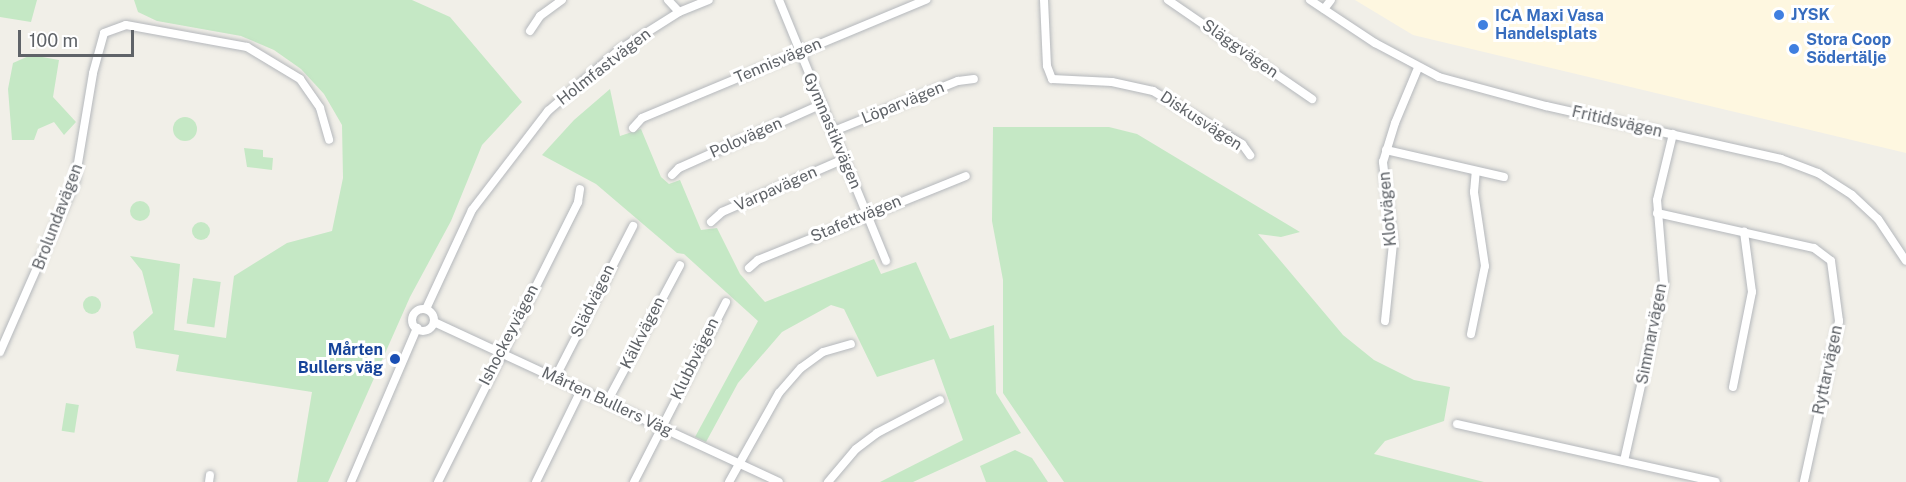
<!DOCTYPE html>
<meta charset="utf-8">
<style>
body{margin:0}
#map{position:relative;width:1906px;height:482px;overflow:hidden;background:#f1efe8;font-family:"Public Sans",sans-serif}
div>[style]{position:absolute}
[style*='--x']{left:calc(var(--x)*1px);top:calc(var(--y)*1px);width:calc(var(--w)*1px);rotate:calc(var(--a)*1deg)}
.commercial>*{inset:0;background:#fef7e0}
.green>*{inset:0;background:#c5e8c5;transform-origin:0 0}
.round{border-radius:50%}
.roads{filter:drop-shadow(0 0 2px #b5b8bc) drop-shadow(0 0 2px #b5b8bc)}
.minor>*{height:8px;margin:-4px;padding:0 4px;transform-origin:4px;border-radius:4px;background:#fff}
.minor>.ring{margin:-4px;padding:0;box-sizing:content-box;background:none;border:8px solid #fff;border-radius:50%}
.dots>*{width:16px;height:16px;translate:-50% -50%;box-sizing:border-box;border:3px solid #fff;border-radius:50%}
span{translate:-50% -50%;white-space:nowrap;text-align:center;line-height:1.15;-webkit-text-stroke:6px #fff;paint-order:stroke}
.shop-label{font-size:16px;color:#366cbe;font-weight:700}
.left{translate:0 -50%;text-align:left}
.street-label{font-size:16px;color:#5f6368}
.transit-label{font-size:16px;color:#164399;font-weight:700}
.right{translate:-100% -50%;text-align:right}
.scale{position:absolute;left:18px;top:30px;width:116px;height:27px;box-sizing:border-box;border:3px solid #5f6368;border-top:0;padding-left:8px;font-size:18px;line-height:21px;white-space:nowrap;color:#5f6368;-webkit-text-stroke:4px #fff;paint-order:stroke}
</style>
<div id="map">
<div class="commercial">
<i style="clip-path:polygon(1355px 0,1906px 0,1906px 153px,1413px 35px)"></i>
</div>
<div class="green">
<i style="clip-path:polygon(0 0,37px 0,31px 22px,0 17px)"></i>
<i style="clip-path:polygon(134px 0,412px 0,450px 17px,522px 102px,482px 145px,451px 221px,410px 297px,328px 482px,297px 482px,312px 392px,176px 371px,179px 355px,136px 348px,133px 332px,153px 313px,142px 271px,130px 256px,180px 264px,174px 330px,226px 338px,234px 276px,287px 243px,332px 231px,343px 178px,342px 125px,324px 94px,301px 69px,274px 50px,241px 36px,157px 21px,138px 12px)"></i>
<i style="clip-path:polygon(31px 55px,59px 60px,53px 97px,76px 122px,64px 135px,54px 122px,38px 129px,34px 140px,12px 140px,8px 89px,13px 63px)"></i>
<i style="clip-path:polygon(610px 89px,620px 136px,641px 129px,661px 177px,669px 184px,680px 180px,701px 230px,717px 228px,740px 274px,765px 302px,874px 259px,881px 274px,916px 262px,950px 339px,994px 325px,996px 393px,1021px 433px,913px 482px,880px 482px,963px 440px,934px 359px,877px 377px,844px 309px,831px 305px,782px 332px,738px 383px,706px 442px,695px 437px,758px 321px,684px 254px,677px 253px,596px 184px,542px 155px,574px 120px)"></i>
<i class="round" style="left:173px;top:117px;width:24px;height:24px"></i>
<i style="clip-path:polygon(993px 127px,1109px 127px,1137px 134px,1300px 232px,1281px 237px,1258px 234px,1343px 335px,1374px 360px,1414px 380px,1450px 387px,1444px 421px,1385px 441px,1374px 454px,1484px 482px,1064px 482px,1003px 393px,1003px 280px,992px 221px)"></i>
<i style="clip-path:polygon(244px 148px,263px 150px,263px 157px,273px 158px,272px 170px,247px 167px)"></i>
<i class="round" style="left:130px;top:201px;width:20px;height:20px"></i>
<i class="round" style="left:192px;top:222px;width:18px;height:18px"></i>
<i style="left:193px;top:278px;width:28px;height:46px;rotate:8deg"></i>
<i class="round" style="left:83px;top:296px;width:18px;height:18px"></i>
<i style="left:66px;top:403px;width:13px;height:28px;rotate:9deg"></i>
<i style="clip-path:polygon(1015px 450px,1032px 458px,1048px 482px,986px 482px,980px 466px)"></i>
</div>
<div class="roads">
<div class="minor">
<i style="--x:668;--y:0;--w:16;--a:47"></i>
<i style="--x:779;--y:0;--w:282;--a:67.7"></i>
<i style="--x:1044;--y:0;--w:66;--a:87.4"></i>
<i style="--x:1047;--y:66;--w:14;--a:69"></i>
<i style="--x:1052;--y:79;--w:60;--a:2.9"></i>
<i style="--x:1112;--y:82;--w:42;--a:12.4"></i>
<i style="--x:1153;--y:91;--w:104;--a:30.8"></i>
<i style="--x:1242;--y:144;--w:14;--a:54"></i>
<i style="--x:1168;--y:0;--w:175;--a:34.5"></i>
<i style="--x:1310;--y:0;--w:78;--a:33.5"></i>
<i style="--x:1375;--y:43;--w:72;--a:28"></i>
<i style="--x:1439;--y:77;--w:111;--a:15.2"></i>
<i style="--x:1546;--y:106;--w:241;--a:12.7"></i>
<i style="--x:1781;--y:159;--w:40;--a:21"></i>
<i style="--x:1818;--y:173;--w:40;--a:32.9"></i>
<i style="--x:1852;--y:195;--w:35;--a:43"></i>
<i style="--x:1878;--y:219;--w:50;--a:56.3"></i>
<i style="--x:1324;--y:9;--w:11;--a:-52"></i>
<i style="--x:530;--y:31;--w:18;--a:-56"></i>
<i style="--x:540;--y:16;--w:27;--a:-36"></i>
<i style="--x:633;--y:128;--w:13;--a:-48"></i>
<i style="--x:642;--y:118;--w:308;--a:-22.6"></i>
<i style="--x:834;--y:131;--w:134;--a:-22"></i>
<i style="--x:958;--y:81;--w:16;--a:-7"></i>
<i style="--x:1386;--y:150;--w:121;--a:12.9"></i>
<i style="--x:672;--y:175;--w:10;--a:-45"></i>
<i style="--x:679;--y:168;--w:157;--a:-24.1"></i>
<i style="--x:1657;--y:213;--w:161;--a:12.6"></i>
<i style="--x:1814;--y:248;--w:21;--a:37"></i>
<i style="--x:1831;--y:261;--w:61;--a:82.4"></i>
<i style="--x:1839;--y:321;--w:165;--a:102.3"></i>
<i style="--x:711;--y:222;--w:15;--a:-42"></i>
<i style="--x:722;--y:212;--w:133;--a:-23.5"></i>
<i style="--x:749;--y:268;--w:12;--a:-42"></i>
<i style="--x:758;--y:260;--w:224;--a:-22"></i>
<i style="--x:426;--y:309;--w:109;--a:-65.1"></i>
<i style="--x:472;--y:210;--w:125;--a:-52.5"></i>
<i style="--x:548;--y:111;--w:94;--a:-40.7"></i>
<i style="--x:619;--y:50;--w:71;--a:-32.3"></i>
<i style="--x:679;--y:12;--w:32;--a:-22"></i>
<i class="ring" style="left:412px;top:309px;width:14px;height:14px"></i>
<i style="--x:1385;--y:321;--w:77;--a:-84.1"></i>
<i style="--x:1393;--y:244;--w:83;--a:-97"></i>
<i style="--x:1383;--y:162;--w:41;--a:-72.9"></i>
<i style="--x:1395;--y:123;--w:60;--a:-67.3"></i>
<i style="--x:434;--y:322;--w:380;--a:24.9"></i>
<i style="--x:1471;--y:334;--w:69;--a:-78.4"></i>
<i style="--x:1485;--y:266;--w:75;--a:-98.5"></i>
<i style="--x:1474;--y:192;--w:21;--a:-85"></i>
<i style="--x:0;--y:352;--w:187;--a:-66.3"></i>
<i style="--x:75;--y:181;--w:109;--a:-80.5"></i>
<i style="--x:93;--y:73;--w:41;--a:-74.6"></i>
<i style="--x:104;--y:33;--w:23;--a:-20"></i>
<i style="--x:126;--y:25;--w:123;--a:10.3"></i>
<i style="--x:247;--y:47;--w:62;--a:31.1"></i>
<i style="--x:300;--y:79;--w:35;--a:55"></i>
<i style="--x:320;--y:108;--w:33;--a:74"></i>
<i style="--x:555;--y:378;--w:171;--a:-62.8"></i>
<i style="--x:1733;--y:387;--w:97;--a:-78.7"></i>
<i style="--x:1752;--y:292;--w:61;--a:-97.6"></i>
<i style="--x:607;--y:402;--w:155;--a:-61.9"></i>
<i style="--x:1457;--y:424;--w:265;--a:12.6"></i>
<i style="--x:1624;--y:461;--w:182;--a:-77.3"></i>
<i style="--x:1664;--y:283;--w:83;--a:-94.8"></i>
<i style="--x:1657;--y:200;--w:68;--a:-76.4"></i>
<i style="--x:209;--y:482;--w:7;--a:-82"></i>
<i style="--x:351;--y:482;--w:168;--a:-66.8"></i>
<i style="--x:438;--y:482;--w:313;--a:-63.4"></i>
<i style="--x:578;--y:202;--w:13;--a:-81"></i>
<i style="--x:536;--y:482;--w:102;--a:-63.9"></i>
<i style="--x:634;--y:482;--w:202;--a:-62.9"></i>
<i style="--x:729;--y:482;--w:102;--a:-60.7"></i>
<i style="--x:779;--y:393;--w:33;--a:-49"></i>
<i style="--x:801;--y:368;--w:27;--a:-36"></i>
<i style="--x:823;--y:352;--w:29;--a:-16"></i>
<i style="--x:828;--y:482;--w:43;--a:-49.7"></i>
<i style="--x:856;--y:449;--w:26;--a:-37"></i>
<i style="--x:877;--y:433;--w:71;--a:-27.6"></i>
</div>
</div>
<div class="dots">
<i style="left:1779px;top:15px;background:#3f7fe0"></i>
<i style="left:1483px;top:25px;background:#3f7fe0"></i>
<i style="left:1794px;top:49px;background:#3f7fe0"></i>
<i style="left:395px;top:359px;background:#1a4fb4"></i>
</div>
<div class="shop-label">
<span class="left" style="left:1791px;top:15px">JYSK</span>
<span class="left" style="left:1495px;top:25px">ICA Maxi Vasa<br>Handelsplats</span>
<span class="left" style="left:1806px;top:49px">Stora Coop<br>Södertälje</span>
</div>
<div class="street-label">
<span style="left:1240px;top:49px;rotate:35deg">Släggvägen</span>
<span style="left:778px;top:61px;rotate:-23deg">Tennisvägen</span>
<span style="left:604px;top:67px;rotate:-38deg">Holmfastvägen</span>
<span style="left:903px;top:103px;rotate:-22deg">Löparvägen</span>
<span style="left:1201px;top:121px;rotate:33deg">Diskusvägen</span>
<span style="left:1617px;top:122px;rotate:13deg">Fritidsvägen</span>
<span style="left:832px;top:131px;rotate:67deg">Gymnastikvägen</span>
<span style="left:746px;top:138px;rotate:-24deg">Polovägen</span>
<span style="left:776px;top:189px;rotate:-24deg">Varpavägen</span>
<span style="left:1388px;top:209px;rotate:-95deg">Klotvägen</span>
<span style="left:58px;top:217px;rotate:-69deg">Brolundavägen</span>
<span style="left:856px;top:219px;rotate:-23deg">Stafettvägen</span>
<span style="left:593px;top:301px;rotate:-64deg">Slädvägen</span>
<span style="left:643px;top:333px;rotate:-63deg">Kälkvägen</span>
<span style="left:1652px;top:334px;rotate:-79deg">Simmarvägen</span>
<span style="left:509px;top:335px;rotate:-63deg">Ishockeyvägen</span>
<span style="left:695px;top:359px;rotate:-64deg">Klubbvägen</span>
<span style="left:1828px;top:370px;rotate:-78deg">Ryttarvägen</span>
<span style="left:607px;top:402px;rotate:25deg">Mårten Bullers Väg</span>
</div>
<div class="transit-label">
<span class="right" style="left:383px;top:359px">Mårten<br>Bullers väg</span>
</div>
<div class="scale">100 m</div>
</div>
